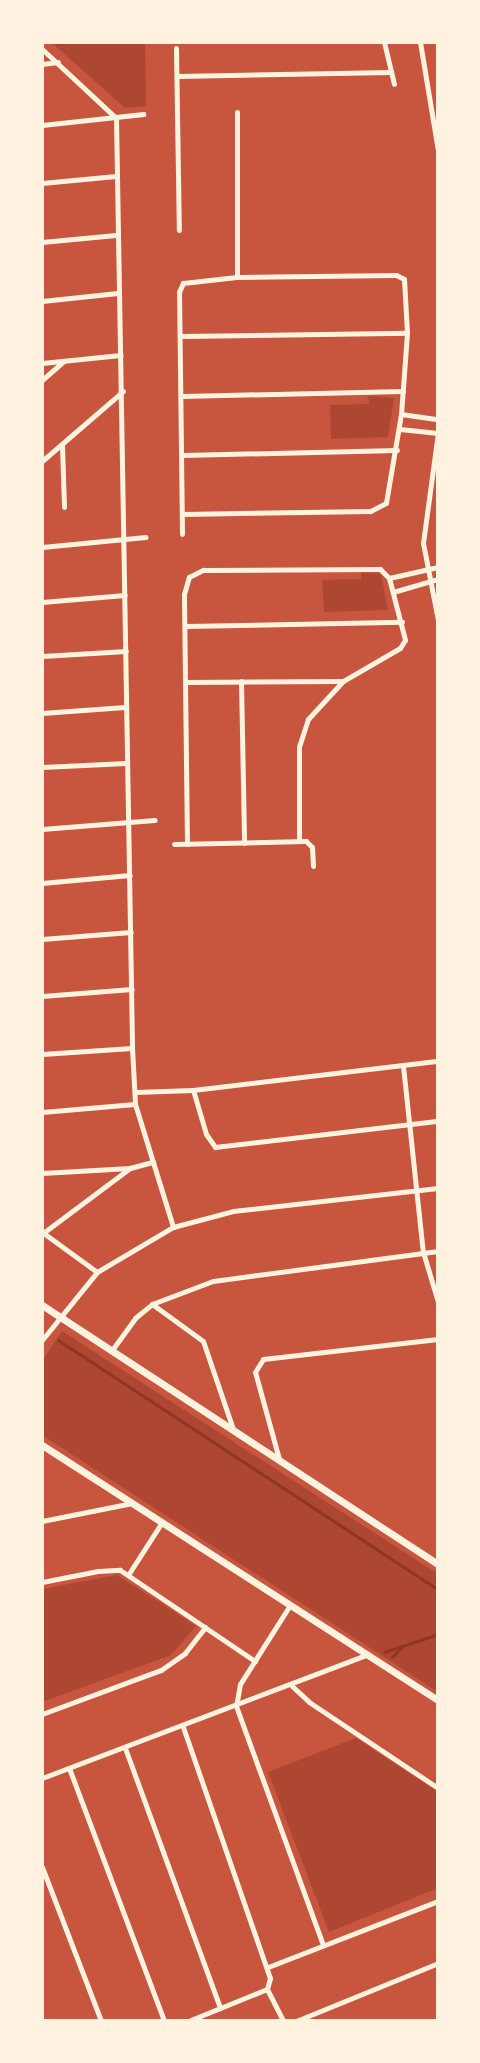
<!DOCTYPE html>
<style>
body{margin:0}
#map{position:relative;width:480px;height:2063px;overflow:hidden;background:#c8553d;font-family:Manrope,sans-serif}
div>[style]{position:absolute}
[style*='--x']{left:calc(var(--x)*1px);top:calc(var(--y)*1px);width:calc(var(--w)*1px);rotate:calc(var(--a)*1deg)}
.green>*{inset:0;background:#ae4732}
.stream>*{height:3px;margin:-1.5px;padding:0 1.5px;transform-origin:1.5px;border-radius:1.5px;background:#8f3625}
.minor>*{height:5px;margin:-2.5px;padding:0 2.5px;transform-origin:2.5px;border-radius:2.5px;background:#fff3e0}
.tertiary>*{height:7px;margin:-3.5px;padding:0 3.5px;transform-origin:3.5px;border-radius:3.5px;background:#fff3e0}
span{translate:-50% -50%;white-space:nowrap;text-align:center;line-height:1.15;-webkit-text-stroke:6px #fff3e0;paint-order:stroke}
.frame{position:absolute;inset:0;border:44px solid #fff3e0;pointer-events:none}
</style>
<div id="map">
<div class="green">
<i style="clip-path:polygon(51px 42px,145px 42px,146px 106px,125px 108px)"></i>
<i style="clip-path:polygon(368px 396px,394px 398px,388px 437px,331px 439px,330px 405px,369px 404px)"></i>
<i style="clip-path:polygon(361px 572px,381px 574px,388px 610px,324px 612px,322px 580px,361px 579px)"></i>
<i style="clip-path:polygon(62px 1331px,438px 1574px,438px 1692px,42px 1435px,42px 1361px)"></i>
<i style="clip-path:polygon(117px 1575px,196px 1626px,171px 1655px,42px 1702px,42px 1589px)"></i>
<i style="clip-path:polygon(356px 1738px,438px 1792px,438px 1888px,329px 1932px,268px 1772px)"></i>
</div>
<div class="stream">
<i style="--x:58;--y:1340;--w:455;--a:33.3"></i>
<i style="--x:384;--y:1652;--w:57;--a:-18.4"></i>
<i style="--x:392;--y:1657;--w:13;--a:-45"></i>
</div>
<div class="minor">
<i style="--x:384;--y:42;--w:43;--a:76.6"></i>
<i style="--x:420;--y:42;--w:110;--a:80.6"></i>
<i style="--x:176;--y:48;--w:182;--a:89.1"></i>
<i style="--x:42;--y:49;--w:101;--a:43"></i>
<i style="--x:116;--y:118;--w:930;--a:89.01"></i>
<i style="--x:132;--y:1048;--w:56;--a:86.9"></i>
<i style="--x:135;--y:1104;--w:129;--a:72.8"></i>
<i style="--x:42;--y:64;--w:16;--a:-7"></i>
<i style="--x:177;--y:76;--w:214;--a:-1.1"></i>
<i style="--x:42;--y:125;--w:102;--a:-6.2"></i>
<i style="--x:42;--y:183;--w:74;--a:-5.4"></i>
<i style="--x:42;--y:242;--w:74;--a:-5.4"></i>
<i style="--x:237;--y:277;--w:165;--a:-90"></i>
<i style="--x:42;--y:301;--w:76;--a:-6"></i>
<i style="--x:180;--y:336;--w:227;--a:-0.8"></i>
<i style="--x:42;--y:363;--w:79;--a:-5.8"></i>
<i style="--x:42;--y:380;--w:28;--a:-41"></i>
<i style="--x:182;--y:396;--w:221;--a:-1.3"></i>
<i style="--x:401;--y:414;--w:37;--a:8"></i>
<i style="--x:400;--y:429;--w:38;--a:6"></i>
<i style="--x:438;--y:432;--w:112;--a:97.7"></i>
<i style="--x:423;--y:543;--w:78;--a:79"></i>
<i style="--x:62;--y:446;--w:61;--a:88.1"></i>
<i style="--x:182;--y:455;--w:215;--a:-1.3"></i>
<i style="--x:42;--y:461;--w:107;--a:-40.8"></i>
<i style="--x:182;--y:534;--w:242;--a:-90.7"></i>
<i style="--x:179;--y:292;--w:10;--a:-66"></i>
<i style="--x:183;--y:283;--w:54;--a:-6.3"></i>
<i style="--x:237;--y:277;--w:159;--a:-0.7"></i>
<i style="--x:396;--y:275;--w:9;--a:27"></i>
<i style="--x:404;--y:279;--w:54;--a:86.8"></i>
<i style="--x:407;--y:333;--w:81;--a:94.2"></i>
<i style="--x:401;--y:414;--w:90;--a:99.6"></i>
<i style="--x:386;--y:503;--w:18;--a:153"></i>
<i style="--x:370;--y:511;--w:188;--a:179.1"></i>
<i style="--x:42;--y:547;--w:104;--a:-5.5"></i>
<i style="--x:389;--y:578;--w:50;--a:-12.7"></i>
<i style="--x:393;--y:592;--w:47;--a:-16.1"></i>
<i style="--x:42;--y:602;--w:83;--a:-4.8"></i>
<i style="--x:185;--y:626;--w:217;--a:-1.1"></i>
<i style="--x:42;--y:656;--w:84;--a:-3.4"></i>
<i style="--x:241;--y:681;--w:162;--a:88.9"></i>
<i style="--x:185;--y:682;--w:158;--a:-0.4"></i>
<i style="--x:42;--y:713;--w:83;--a:-4.1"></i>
<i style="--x:42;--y:767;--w:84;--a:-2.7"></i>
<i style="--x:42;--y:829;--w:113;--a:-4.6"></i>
<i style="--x:174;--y:844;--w:132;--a:-1.3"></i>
<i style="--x:306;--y:841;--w:8;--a:45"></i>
<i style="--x:312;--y:847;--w:19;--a:87"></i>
<i style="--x:187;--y:844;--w:250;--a:-90.7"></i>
<i style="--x:184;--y:594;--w:18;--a:-74"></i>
<i style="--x:189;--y:577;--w:16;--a:-27"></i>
<i style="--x:203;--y:570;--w:177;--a:-0.3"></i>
<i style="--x:380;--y:569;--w:13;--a:45"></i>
<i style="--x:389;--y:578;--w:64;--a:75.5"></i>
<i style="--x:405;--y:640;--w:9;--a:122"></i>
<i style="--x:400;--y:648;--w:66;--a:149.9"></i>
<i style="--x:343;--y:681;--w:52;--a:132.6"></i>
<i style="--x:308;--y:719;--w:29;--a:108"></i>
<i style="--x:299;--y:747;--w:94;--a:90"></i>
<i style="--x:42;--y:883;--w:88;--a:-5.2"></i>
<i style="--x:42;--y:939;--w:89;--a:-4.5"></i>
<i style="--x:42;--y:996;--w:90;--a:-4.4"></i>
<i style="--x:42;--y:1054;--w:90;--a:-3.8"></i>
<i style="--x:403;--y:1066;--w:187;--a:83.9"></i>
<i style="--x:423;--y:1252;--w:52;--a:73.3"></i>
<i style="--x:193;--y:1090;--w:46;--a:73.5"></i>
<i style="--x:206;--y:1134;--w:16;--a:55"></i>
<i style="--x:215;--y:1147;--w:225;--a:-6.7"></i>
<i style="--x:135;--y:1092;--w:58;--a:-2"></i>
<i style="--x:193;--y:1090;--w:247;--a:-6.8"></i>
<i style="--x:42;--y:1112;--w:93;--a:-4.9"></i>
<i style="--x:42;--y:1173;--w:88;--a:-3.3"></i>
<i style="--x:42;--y:1232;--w:68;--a:36"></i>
<i style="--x:43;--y:1233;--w:109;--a:-36.8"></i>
<i style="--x:130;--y:1168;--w:24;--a:-15"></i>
<i style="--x:152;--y:1304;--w:63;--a:36"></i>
<i style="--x:203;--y:1341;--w:93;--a:71.2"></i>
<i style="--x:42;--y:1340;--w:87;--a:-51"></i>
<i style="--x:97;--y:1272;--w:88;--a:-30.6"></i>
<i style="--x:173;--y:1227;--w:62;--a:-14.9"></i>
<i style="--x:233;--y:1211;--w:206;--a:-6.4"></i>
<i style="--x:112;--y:1350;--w:39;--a:-54"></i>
<i style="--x:135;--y:1318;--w:22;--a:-39"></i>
<i style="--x:152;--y:1304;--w:65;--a:-20.7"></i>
<i style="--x:213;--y:1281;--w:227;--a:-7.6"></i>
<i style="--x:279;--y:1459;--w:90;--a:-105.4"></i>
<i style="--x:255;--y:1372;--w:15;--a:-58"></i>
<i style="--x:263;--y:1359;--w:176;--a:-6.5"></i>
<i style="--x:42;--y:1521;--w:92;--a:-11.3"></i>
<i style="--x:128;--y:1575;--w:63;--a:-57.3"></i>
<i style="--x:42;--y:1582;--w:57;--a:-11.1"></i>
<i style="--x:98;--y:1571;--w:22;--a:-3"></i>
<i style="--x:120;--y:1570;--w:163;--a:34"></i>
<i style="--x:290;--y:1605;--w:93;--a:122.3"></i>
<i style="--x:240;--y:1684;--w:22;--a:100"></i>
<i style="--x:236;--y:1706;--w:254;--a:70"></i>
<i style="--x:292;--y:1686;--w:23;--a:43"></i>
<i style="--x:309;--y:1702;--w:155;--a:33.7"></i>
<i style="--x:42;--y:1714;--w:127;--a:-20.3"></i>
<i style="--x:161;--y:1670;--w:29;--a:-35"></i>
<i style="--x:185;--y:1653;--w:33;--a:-52"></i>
<i style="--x:183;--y:1727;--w:266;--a:70.9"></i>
<i style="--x:270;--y:1978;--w:11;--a:105"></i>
<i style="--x:267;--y:1989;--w:85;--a:157.9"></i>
<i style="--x:125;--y:1748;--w:277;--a:69.9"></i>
<i style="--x:69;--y:1768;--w:270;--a:69.4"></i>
<i style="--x:42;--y:1778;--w:349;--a:-20.8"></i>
<i style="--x:42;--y:1867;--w:165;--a:69"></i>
<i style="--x:268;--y:1967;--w:182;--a:-21.2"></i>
<i style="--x:267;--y:1989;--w:36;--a:63"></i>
<i style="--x:296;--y:2021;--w:153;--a:-22.2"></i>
</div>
<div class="tertiary">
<i style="--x:42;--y:1305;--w:473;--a:33.2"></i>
<i style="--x:42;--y:1445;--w:471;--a:32.8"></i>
</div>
<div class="frame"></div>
</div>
